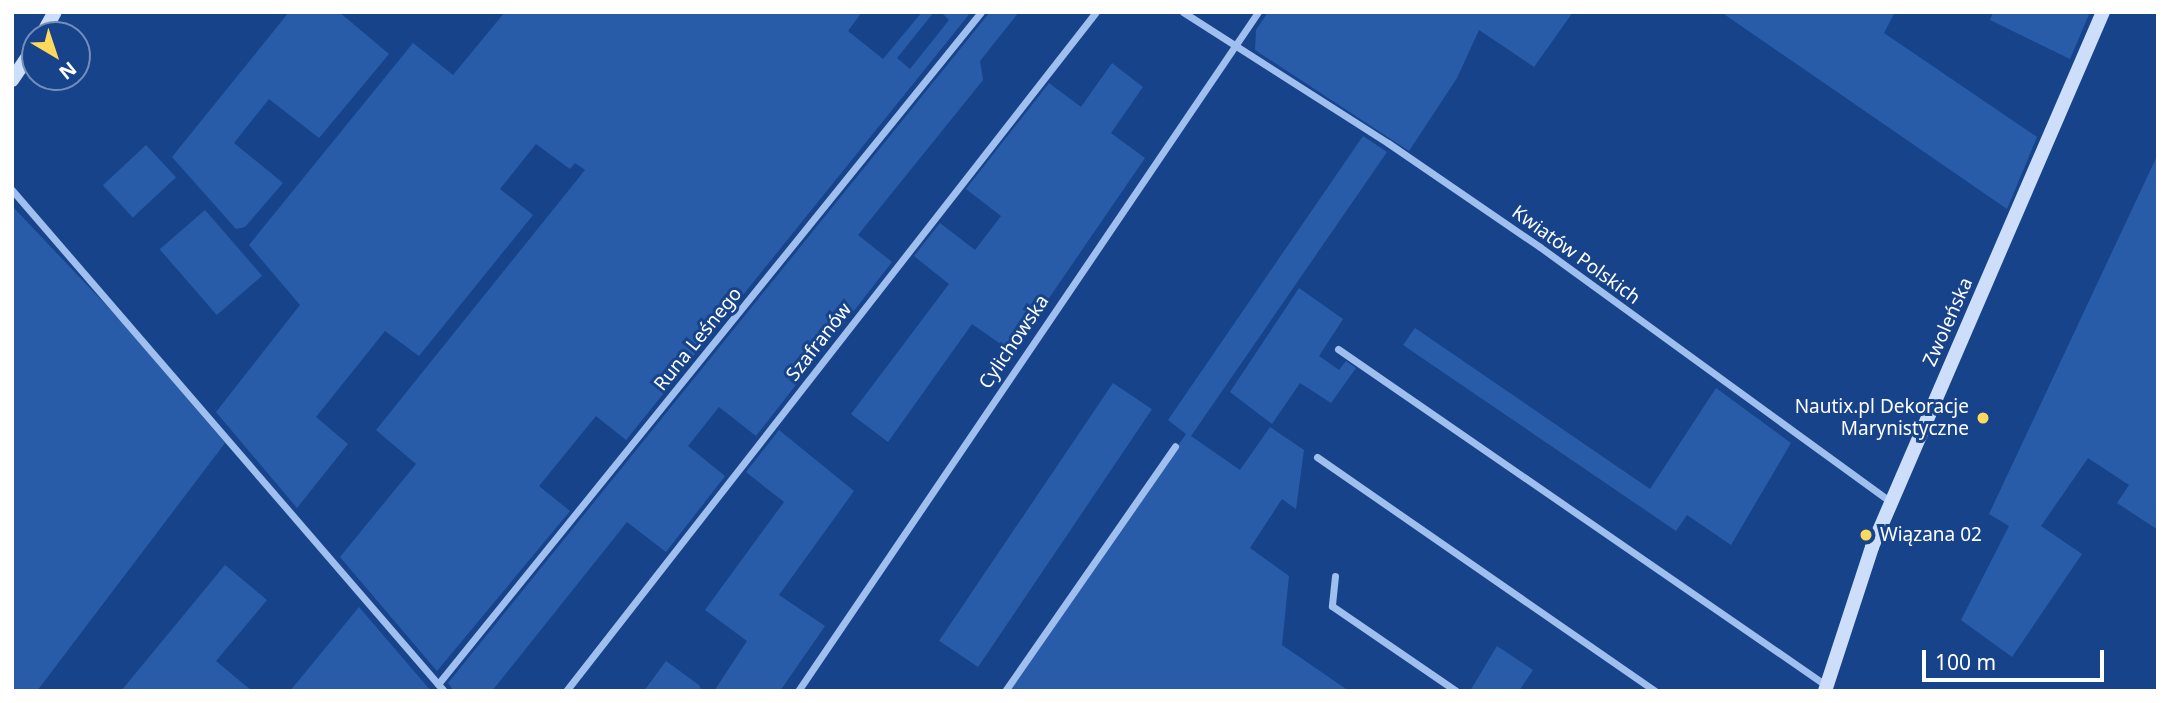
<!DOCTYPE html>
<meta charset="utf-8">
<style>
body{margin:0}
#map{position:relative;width:2170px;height:703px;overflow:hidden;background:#17438a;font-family:"Noto Sans",sans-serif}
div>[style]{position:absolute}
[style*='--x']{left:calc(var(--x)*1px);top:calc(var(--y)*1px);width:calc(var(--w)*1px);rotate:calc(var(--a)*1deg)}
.green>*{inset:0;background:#295ca8;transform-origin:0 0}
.street>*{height:7px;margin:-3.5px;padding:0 3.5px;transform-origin:3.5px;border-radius:3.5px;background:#9fbfee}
.secondary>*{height:14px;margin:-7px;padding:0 7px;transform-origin:7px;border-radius:7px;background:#ccdefa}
.dots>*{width:19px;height:19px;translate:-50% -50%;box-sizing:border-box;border:4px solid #17438a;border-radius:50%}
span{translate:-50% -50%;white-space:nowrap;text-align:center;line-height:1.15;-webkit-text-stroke:6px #17438a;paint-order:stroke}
.street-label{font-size:19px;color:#fff}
.poi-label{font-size:19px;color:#fff}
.right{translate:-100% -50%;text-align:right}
.left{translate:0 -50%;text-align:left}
.frame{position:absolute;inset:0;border:14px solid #fff;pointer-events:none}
.north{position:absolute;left:21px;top:21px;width:70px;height:70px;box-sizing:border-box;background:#17438a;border:2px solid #748eb9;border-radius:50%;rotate:141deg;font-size:19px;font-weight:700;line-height:28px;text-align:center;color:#fff}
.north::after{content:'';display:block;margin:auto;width:24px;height:32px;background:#ffd85c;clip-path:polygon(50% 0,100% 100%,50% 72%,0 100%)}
.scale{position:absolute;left:1922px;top:650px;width:182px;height:32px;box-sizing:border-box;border:4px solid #fff;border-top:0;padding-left:9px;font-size:21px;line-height:24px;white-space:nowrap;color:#fff;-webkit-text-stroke:5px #17438a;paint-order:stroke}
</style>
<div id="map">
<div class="green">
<i style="clip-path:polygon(289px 12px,339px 12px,389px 54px,319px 138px,269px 99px,234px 143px,283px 183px,245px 227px,236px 229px,172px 157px)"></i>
<i style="clip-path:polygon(505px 12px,862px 12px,848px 31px,883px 59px,922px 12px,934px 12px,897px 58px,910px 69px,949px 20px,941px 12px,971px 12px,626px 440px,596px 416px,539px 486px,570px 511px,437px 671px,340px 557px,416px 464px,376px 430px,585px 170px,575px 163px,570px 169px,536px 144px,500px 189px,533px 215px,419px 356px,385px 331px,316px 417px,348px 444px,297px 508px,216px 412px,300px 305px,249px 245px,413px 43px,453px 75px)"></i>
<i style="clip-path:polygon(990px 12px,1019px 12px,980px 61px,983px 80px,858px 235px,892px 262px,756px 436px,719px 407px,688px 446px,725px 476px,666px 552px,627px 522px,492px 691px,454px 691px,448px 683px)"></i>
<i style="clip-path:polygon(1268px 12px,1573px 12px,1534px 67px,1479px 30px,1457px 78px,1409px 151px,1255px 50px,1256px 30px)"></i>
<i style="clip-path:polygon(1721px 12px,1895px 12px,1884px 33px,2037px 137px,2007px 209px)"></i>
<i style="clip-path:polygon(1993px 12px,2090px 12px,2070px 59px,1990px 20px)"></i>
<i style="clip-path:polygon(1112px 63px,1143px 87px,1111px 133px,1145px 158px,1012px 352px,972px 324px,888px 442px,851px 414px,949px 284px,914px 256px,940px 223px,975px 250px,1001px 216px,966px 189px,1049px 83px,1081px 107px)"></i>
<i style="clip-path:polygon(1363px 136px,1387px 152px,1191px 436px,1240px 470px,1270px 427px,1304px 450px,1296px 509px,1282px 499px,1250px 548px,1289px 576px,1282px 645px,1349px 691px,1009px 691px,1186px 434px,1168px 420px)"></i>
<i style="left:146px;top:145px;width:44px;height:59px;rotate:47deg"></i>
<i style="clip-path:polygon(2158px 154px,2158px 530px,2117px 503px,2129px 485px,2088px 458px,2041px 526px,2082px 554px,2012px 657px,1961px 620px,2009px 526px,1989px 514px)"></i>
<i style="clip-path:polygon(12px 206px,123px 323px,225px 443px,37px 691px,12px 691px)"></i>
<i style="left:205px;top:210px;width:87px;height:60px;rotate:49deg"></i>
<i style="clip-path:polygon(1299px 288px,1343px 319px,1319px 356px,1339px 370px,1346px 361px,1356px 368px,1331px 403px,1300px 383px,1272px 424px,1230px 392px)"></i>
<i style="clip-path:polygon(1415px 328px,1650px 489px,1716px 388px,1791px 443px,1731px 545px,1687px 515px,1676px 531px,1403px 345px)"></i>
<i style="left:1113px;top:383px;width:47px;height:311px;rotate:34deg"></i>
<i style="clip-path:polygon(779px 430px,854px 491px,779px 595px,825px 626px,780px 691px,714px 691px,747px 641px,705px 610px,784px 502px,746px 472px)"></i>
<i style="clip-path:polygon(225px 565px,267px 600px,216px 661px,252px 691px,121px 691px)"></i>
<i style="clip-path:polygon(359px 607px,431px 691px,290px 691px)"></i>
<i style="clip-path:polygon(1497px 646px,1533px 670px,1519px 691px,1470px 691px)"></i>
<i style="clip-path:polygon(666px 661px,699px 685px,702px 691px,644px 691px)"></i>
</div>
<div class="street">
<i style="--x:1183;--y:12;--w:243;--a:32.6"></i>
<i style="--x:1388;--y:143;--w:184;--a:34.4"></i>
<i style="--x:1540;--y:247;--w:434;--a:36"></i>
<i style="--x:12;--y:190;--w:662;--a:49.23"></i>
<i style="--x:1338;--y:349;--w:594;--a:34.57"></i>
<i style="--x:1317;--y:457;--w:411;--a:34.7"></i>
<i style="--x:1335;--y:576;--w:30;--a:96"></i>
<i style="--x:1332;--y:606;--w:150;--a:34.4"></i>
<i style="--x:438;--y:684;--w:864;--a:-51.06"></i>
<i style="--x:566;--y:691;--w:861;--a:-52.03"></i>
<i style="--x:798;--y:691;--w:820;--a:-55.88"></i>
<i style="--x:1005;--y:691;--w:298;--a:-55.2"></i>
</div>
<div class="secondary">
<i style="--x:42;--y:35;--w:26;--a:-61"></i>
<i style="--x:12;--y:80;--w:41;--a:-55.9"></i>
<i style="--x:1825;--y:691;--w:151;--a:-71.9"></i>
<i style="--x:1872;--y:547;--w:583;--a:-66.65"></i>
</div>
<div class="dots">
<i style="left:1983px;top:418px;background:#ffd85c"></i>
<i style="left:1866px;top:535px;background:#ffd85c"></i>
</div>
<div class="street-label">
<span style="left:1576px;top:255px;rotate:36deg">Kwiatów Polskich</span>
<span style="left:1948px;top:322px;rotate:-66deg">Zwoleńska</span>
<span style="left:698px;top:339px;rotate:-51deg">Runa Leśnego</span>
<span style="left:819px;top:342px;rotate:-52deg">Szafranów</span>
<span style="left:1014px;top:342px;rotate:-56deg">Cylichowska</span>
</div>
<div class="poi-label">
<span class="right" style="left:1969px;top:418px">Nautix.pl Dekoracje<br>Marynistyczne</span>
<span class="left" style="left:1880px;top:535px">Wiązana 02</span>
</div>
<div class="frame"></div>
<div class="north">N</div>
<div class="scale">100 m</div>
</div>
